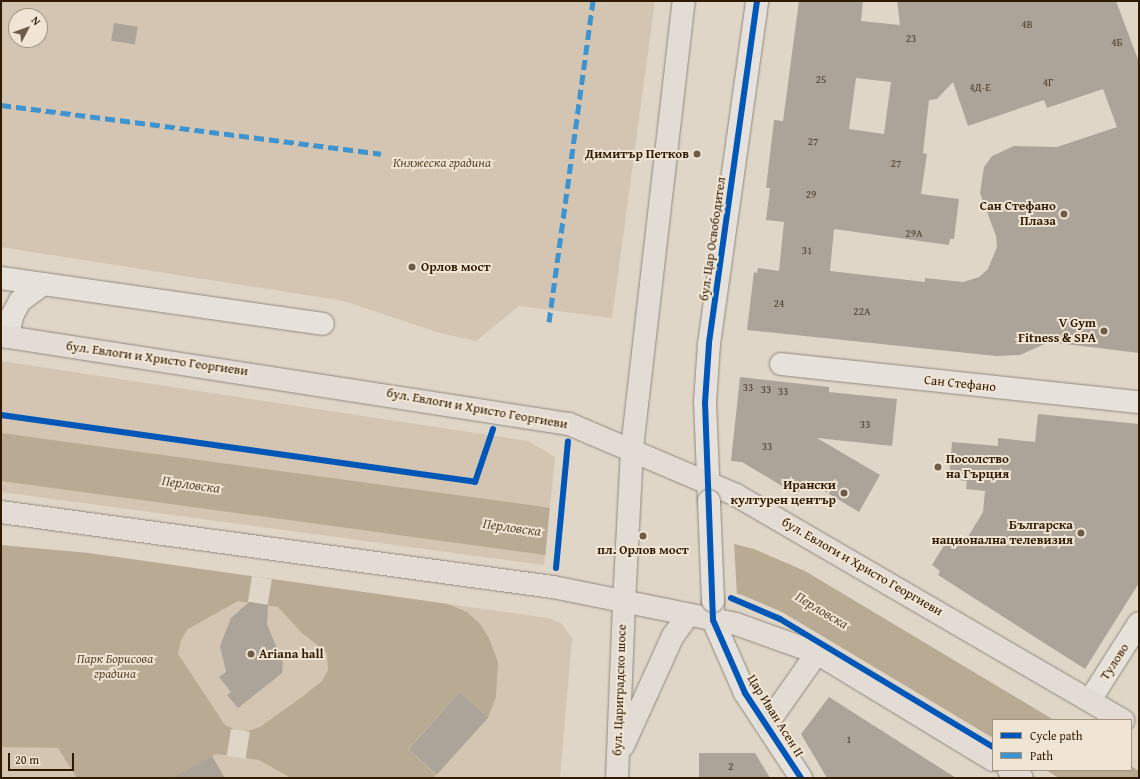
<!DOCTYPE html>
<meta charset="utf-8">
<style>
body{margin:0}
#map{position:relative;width:1140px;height:779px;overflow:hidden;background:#dfd6c8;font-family:"Gentium Book Plus",serif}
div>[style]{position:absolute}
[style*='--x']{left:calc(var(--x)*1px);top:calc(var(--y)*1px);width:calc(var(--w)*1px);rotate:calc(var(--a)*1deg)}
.green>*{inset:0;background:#d3c5b1}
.water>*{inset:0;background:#b9aa94}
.pier>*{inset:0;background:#dfd6c8;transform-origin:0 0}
.building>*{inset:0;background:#aca499;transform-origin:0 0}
.roads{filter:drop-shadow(0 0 1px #90887d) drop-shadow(0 0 1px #90887d)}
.minor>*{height:22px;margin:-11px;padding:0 11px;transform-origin:11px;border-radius:11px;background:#e6e1db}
.major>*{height:22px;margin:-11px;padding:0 11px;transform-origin:11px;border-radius:11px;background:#e2dcd5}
.highway>*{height:22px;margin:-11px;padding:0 11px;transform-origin:11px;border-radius:11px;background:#e2dcd5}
.bridges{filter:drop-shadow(0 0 1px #90887d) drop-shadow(0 0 1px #90887d)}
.minor-bridge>*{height:22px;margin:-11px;padding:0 11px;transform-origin:11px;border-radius:11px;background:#e6e1db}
.quiet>*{height:5px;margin-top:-2.5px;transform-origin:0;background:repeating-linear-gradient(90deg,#3d94d0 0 10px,transparent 0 15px)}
.cycleway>*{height:6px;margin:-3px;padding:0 3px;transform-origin:3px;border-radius:3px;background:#0057b8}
.dots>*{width:11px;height:11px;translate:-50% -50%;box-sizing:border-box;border:2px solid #f0e5d5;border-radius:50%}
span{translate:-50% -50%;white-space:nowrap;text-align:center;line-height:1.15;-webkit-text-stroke:4px #f0e5d5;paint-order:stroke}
.number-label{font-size:11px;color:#4f3c27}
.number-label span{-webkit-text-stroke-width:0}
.poi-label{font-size:13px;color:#301a01;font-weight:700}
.right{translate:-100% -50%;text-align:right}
.left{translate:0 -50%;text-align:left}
.park-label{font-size:13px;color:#5e4930;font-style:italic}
.street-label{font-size:13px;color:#301a01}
.water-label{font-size:14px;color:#604c33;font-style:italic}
.frame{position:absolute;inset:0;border:2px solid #301a01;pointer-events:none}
.legend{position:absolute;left:992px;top:719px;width:140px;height:52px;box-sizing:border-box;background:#f0e5d5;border:1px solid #a39480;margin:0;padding:5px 7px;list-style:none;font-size:12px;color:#301a01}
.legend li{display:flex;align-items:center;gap:8px;height:20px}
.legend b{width:20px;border:1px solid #a39480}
.north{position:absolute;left:8px;top:8px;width:40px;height:40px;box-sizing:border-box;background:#f0e5d5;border:1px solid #a39480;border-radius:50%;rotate:49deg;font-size:11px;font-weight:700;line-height:16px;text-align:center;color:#301a01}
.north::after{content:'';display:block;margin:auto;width:14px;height:18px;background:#6d5c47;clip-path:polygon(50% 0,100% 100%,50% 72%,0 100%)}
.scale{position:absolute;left:8px;top:753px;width:66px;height:18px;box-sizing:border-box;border:2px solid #301a01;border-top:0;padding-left:5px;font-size:12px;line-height:14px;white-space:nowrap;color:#301a01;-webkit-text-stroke:3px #f0e5d5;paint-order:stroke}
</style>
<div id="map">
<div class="green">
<i style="clip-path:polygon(evenodd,1px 1px,655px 1px,612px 318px,519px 306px,476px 341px,440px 333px,344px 301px,1px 247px,1px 1px,16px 16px,40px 16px,40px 40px,16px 40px,16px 16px)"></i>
<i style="clip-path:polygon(1px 361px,528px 441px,555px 457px,544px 565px,1px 492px)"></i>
<i style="clip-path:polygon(1px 545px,272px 579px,548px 618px,561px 623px,572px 638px,560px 778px,1px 778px)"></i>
</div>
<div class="water">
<i style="clip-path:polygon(1px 433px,537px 506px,668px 527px,754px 549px,805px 571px,1054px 720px,993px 720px,993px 738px,782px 612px,742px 595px,665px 576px,531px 553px,1px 481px)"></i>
<i style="clip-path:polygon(evenodd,1px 545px,89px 553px,448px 604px,467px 612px,480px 624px,489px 638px,498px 662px,496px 697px,488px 717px,460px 692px,408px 749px,436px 775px,432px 778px,291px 778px,259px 760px,216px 754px,172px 778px,77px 778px,58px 748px,1px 747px,1px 545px,238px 601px,278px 607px,302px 633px,327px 653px,328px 670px,322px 681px,298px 700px,260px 727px,242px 733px,225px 725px,178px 654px,181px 640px,188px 629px,238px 601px)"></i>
<i style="clip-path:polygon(1131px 766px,1139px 771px,1139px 778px,1059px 778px,1046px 770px,1131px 770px)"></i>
</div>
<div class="pier">
<i style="clip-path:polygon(550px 506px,668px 525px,734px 542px,737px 596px,665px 578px,545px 558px)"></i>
<i style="left:252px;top:576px;width:20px;height:26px;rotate:9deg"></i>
<i style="left:231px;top:729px;width:19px;height:27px;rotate:9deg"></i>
</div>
<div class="building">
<i style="clip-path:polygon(evenodd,799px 1px,863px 1px,861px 21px,900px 25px,897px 1px,1116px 1px,1139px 62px,1139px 353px,1049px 342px,1020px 355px,996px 356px,747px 330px,754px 272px,757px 273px,758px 268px,779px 271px,784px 222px,766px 220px,770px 188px,766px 188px,774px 120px,783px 121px,799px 1px,856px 78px,891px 82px,884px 134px,849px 129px,856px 78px,799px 1px,953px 82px,968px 126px,1044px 100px,1047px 108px,1103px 89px,1117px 127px,1057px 147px,1014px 146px,992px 156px,984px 167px,980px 193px,996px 236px,997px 247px,988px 269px,979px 277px,963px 282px,925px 278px,925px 282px,830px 271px,834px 229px,949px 245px,950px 239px,954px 239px,959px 199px,921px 194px,927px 154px,923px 153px,929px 100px,937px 99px,953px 82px)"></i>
<i style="left:114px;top:23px;width:24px;height:18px;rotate:9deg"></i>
<i style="clip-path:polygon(740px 377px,829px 387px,829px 392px,897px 399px,892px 446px,817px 438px,880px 475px,859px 512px,806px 480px,797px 495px,742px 462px,731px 461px)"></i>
<i style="clip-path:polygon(1038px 414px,1139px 424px,1139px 583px,1085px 669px,938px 575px,940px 571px,932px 565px,949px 537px,963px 545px,983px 512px,985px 491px,966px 489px,967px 481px,949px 479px,952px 442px,998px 446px,998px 438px,1035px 442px)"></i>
<i style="clip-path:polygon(249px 602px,268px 605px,267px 624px,283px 663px,282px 673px,238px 708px,227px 695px,231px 692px,219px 677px,226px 672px,220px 646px,231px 618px)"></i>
<i style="left:460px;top:692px;width:38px;height:77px;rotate:42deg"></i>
<i style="clip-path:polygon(829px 697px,956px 778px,827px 778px,801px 734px)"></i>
<i style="clip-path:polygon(699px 753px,755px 753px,770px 778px,699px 778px)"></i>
<i style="clip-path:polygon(212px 756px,225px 778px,172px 778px)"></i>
</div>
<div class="roads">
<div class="minor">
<i style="--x:1;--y:278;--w:325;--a:8.1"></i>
<i style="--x:8;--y:337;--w:21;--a:-79"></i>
<i style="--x:12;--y:316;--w:17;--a:-62"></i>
<i style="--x:20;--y:301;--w:29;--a:-36"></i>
<i style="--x:781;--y:364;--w:360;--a:6.1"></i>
<i style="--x:709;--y:500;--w:98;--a:-92.3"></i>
<i style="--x:705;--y:402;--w:58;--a:-86.1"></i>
<i style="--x:709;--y:344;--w:346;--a:-82"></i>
<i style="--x:713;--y:602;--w:18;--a:90"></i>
<i style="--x:713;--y:620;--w:80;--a:66.3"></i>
<i style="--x:745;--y:693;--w:102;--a:56.6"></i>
<i style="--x:1090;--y:700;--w:91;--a:-57.5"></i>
</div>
<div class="major">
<i style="--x:1;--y:336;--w:575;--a:8.81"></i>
<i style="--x:569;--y:424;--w:181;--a:23"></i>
<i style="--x:736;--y:495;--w:448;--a:30.2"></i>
<i style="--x:1;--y:512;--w:557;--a:7.74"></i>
<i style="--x:553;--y:587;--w:187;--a:11.4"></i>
<i style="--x:736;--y:624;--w:86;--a:19.7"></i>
<i style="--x:817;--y:653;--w:206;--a:31.3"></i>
<i style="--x:624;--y:603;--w:155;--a:-87"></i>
<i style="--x:632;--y:448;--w:450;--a:-83.4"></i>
<i style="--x:767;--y:724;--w:87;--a:-54.8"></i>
<i style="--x:1009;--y:770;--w:15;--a:32"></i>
</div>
<div class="highway">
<i style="--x:623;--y:746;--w:121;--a:-65.6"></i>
<i style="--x:673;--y:636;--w:26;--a:-54"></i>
<i style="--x:617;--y:778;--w:175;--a:-87.7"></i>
</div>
</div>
<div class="bridges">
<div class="minor-bridge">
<i style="--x:709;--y:501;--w:100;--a:87.7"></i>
</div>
</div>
<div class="quiet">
<i style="--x:1;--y:105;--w:383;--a:7.3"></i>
<i style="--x:549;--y:322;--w:324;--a:-82.2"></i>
</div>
<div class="cycleway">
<i style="--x:757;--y:1;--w:346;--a:98"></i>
<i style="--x:709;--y:344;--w:58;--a:93.9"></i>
<i style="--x:705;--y:402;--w:218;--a:87.9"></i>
<i style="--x:713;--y:620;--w:80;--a:66.3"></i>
<i style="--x:745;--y:693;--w:102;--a:56.6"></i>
<i style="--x:1;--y:415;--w:479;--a:8"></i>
<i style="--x:475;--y:482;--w:56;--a:-71.2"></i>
<i style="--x:556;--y:568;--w:127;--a:-84.6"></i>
<i style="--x:731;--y:598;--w:53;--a:23.2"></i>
<i style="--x:780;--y:619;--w:249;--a:31"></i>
</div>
<div class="dots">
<i style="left:697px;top:154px;background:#6d5c47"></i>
<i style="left:1064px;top:214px;background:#6d5c47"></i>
<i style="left:412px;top:267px;background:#6d5c47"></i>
<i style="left:1104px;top:331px;background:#6d5c47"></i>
<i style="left:938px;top:467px;background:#6d5c47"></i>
<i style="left:844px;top:493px;background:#6d5c47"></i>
<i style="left:1081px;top:533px;background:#6d5c47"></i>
<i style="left:643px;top:536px;background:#6d5c47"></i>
<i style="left:251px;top:654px;background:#6d5c47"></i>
</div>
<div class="number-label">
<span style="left:1027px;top:24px">4В</span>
<span style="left:911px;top:38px">23</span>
<span style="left:1117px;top:42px">4Б</span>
<span style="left:821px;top:79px">25</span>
<span style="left:1048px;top:82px">4Г</span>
<span style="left:980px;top:87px">4Д-Е</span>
<span style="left:813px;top:141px">27</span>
<span style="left:896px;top:163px">27</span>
<span style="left:811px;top:194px">29</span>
<span style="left:914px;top:233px">29А</span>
<span style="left:807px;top:250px">31</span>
<span style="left:779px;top:303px">24</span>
<span style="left:862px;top:311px">22А</span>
<span style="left:748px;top:387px">33</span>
<span style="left:766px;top:389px">33</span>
<span style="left:783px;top:391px">33</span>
<span style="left:865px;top:424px">33</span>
<span style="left:767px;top:446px">33</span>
<span style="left:849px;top:739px">1</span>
<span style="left:731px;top:766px">2</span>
</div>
<div class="poi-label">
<span class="right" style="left:689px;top:154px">Димитър Петков</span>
<span class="right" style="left:1056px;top:214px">Сан Стефано<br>Плаза</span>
<span class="left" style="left:421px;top:267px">Орлов мост</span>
<span class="right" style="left:1096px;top:331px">V Gym<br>Fitness &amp; SPA</span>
<span class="left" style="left:946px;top:467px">Посолство<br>на Гърция</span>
<span class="right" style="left:836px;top:493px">Ирански<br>културен център</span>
<span class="right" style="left:1073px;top:533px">Българска<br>национална телевизия</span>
<span style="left:643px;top:550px">пл. Орлов мост</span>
<span class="left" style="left:259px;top:654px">Ariana hall</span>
</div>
<div class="park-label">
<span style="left:442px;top:163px">Княжеска градина</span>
<span style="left:115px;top:667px">Парк Борисова<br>градина</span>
</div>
<div class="street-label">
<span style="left:713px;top:239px;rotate:-82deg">бул. Цар Освободител</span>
<span style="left:157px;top:359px;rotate:8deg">бул. Евлоги и Христо Георгиеви</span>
<span style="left:960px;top:384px;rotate:6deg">Сан Стефано</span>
<span style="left:477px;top:409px;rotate:10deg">бул. Евлоги и Христо Георгиеви</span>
<span style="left:862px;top:567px;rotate:30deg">бул. Евлоги и Христо Георгиеви</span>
<span style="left:1115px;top:662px;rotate:-57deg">Тулово</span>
<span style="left:620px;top:690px;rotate:-88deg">бул. Цариградско шосе</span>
<span style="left:775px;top:716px;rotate:58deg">Цар Иван Асен II</span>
</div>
<div class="water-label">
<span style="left:191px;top:484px;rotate:8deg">Перловска</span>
<span style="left:512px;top:527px;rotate:8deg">Перловска</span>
<span style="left:822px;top:610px;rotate:31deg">Перловска</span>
</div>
<div class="frame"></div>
<ul class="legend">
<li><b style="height:5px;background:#0057b8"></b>Cycle path</li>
<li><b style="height:5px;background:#3d94d0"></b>Path</li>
</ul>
<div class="north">N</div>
<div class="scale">20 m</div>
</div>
